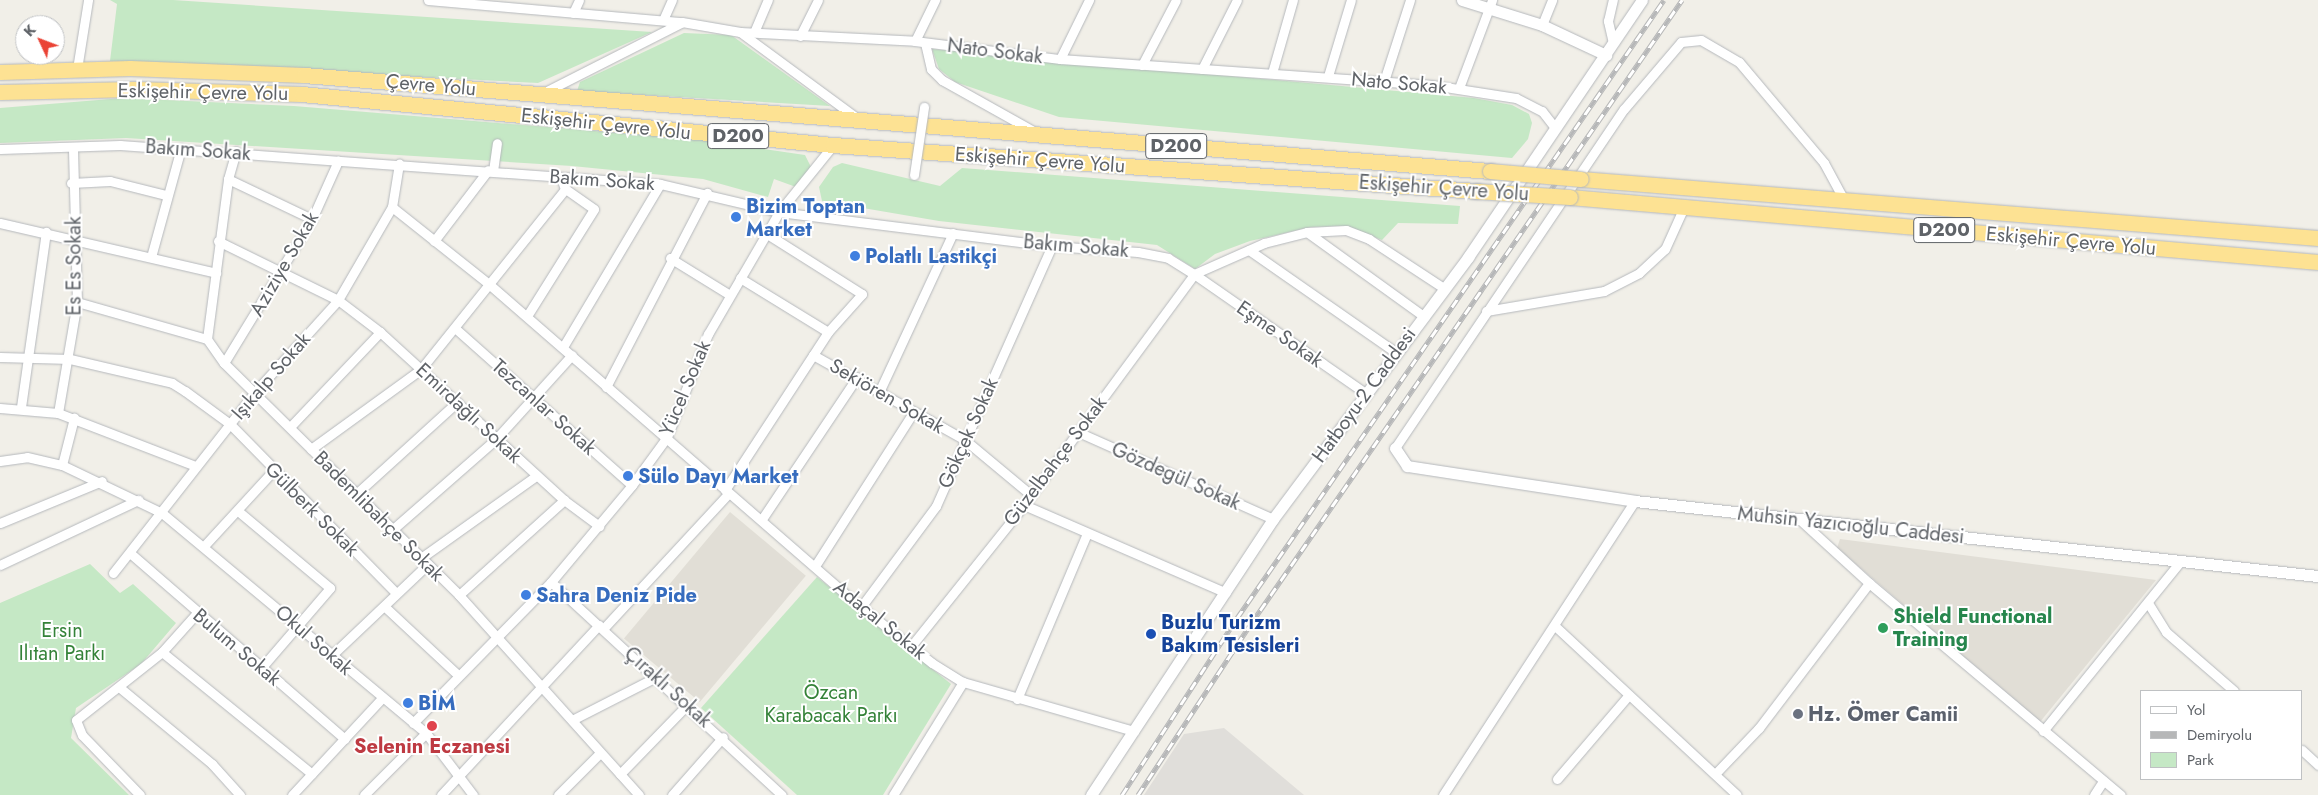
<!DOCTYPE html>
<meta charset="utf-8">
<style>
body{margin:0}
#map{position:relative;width:2318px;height:795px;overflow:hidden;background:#f1efe8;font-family:Jost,sans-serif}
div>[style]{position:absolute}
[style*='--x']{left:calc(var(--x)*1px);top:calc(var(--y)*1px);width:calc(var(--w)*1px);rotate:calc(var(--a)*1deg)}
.industrial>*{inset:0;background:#e0deda}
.education>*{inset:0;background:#e1ded6;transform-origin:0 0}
.green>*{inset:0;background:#c5e8c5}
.roads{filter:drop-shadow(0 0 1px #b5b8bc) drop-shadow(0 0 1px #b5b8bc)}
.street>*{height:9px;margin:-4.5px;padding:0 4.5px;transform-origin:4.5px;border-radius:4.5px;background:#fff}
.secondary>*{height:11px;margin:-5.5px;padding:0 5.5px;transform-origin:5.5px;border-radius:5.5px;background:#fff}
.highway>*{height:15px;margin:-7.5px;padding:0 7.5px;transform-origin:7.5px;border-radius:7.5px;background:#fde293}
.rail>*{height:5px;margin-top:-2.5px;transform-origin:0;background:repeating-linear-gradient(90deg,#fff 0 9px,#b6b7b8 0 18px);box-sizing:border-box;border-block:1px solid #b6b7b8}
.bridges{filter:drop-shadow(0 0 1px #b5b8bc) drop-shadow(0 0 1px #b5b8bc)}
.street-bridge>*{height:9px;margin:-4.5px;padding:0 4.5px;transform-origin:4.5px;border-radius:4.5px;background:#fff}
.highway-bridge>*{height:15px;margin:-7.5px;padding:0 7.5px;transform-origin:7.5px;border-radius:7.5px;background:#fde293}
.dots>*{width:14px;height:14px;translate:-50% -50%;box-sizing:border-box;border:2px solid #fff;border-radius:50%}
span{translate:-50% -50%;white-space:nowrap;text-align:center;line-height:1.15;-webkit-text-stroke:4px #fff;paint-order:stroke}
.shield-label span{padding:1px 4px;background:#fff;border:1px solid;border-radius:4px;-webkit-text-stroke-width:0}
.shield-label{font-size:19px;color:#5f6368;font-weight:700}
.street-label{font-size:20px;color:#5f6368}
.shop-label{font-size:20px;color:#366cbe;font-weight:700}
.left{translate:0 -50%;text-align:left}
.leisure-label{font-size:20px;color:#27864d;font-weight:700}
.transit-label{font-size:20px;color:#164399;font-weight:700}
.park-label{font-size:20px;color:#348238}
.worship-label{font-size:20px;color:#5b616d;font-weight:700}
.health-label{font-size:20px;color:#be3a42;font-weight:700}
.legend{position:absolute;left:2140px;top:690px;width:162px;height:90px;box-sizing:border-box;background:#fff;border:1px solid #bfc1c3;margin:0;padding:6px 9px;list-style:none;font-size:15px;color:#5f6368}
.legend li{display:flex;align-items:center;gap:10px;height:25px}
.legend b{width:25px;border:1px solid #bfc1c3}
.north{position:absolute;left:15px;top:15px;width:50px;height:50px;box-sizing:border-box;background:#fff;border:1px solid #bfc1c3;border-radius:50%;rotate:313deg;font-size:14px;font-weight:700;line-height:20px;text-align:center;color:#5f6368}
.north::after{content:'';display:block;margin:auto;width:18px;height:22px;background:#ea4335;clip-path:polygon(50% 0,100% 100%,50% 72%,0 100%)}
</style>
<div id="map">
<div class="industrial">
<i style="clip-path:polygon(1224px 728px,1304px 795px,1144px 795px,1184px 734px)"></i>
</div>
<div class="education">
<i style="left:730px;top:512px;width:99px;height:165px;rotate:40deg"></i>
<i style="clip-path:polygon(1840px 539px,2156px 580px,2040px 722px,1837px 548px)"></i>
</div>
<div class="green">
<i style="clip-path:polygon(110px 0,173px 0,652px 32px,538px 83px,110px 61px,117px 4px)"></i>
<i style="clip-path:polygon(684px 33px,731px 35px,830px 106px,577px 91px,580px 82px)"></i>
<i style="clip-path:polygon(932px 49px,1474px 98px,1512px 105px,1529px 114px,1532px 123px,1528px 139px,1512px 158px,1059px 117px,955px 82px,939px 69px)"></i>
<i style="clip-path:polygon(123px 98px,294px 106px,702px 140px,805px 155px,811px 167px,796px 187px,774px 179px,768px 197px,703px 179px,572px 166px,126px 138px,0 143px,0 108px)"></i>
<i style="clip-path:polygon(842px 163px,940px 186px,962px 168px,1460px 206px,1458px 224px,1398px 223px,1382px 240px,1346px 226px,1311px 227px,1250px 241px,1215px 254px,1195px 269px,1157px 245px,939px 221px,822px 201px,819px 187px,833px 167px)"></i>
<i style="clip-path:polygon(90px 564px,120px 593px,133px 584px,176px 623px,141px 664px,76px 708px,71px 738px,129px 795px,0 795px,0 603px)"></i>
<i style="clip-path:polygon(817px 577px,951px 684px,883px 795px,797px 795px,701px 708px)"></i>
</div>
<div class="roads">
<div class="street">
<i style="--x:428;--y:0;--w:255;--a:5"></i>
<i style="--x:682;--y:22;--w:59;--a:9.8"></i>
<i style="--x:740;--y:32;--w:175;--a:2.9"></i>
<i style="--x:915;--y:41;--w:146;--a:7.1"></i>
<i style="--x:1060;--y:59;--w:373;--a:4"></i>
<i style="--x:1432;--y:85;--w:85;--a:8.8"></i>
<i style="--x:1516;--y:98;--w:29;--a:27"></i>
<i style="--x:1542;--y:111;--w:18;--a:52"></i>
<i style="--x:573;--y:13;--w:14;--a:-65"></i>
<i style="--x:663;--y:20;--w:22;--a:-66"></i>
<i style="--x:1542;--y:25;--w:27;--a:-68"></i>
<i style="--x:755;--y:30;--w:33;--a:-67"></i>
<i style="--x:740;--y:32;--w:147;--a:36.4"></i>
<i style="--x:800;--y:36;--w:40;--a:-63.4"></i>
<i style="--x:915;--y:41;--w:46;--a:-64"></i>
<i style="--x:925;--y:43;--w:27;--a:77"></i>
<i style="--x:931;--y:69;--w:16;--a:45"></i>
<i style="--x:942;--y:80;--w:107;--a:29.2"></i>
<i style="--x:1613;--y:43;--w:23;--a:-103"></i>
<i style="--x:1608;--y:21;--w:22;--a:-77"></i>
<i style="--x:1060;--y:59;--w:66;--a:-63.8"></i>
<i style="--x:1142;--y:65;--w:73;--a:-62.4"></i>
<i style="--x:77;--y:69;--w:70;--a:-80.9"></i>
<i style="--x:1202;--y:69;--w:77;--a:-63.1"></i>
<i style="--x:1272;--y:73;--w:76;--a:-74"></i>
<i style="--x:1328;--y:76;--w:79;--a:-73.2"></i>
<i style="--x:1384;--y:81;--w:85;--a:-72.2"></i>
<i style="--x:1459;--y:88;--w:94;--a:-69.4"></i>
<i style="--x:543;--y:93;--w:155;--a:-26.9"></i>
<i style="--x:0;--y:149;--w:120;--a:-1.9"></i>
<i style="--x:120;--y:145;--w:541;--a:4.13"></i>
<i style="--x:660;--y:184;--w:122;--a:13.2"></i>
<i style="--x:779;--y:212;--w:275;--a:7.1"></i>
<i style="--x:1052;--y:246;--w:86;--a:4"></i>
<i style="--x:1138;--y:252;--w:31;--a:11"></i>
<i style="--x:1168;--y:258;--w:31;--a:32"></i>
<i style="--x:1194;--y:274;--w:208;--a:34.8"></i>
<i style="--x:493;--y:171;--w:28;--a:-82"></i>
<i style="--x:228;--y:179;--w:93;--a:25.5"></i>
<i style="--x:71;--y:183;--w:39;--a:-3"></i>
<i style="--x:110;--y:181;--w:58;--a:14"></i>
<i style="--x:392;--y:207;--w:125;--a:38.5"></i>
<i style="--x:490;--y:285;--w:485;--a:41"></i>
<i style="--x:856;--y:603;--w:97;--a:38.3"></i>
<i style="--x:932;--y:663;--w:36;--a:32"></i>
<i style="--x:963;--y:682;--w:178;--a:16"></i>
<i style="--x:0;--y:223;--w:222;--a:13"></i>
<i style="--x:1307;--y:232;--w:142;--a:35.8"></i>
<i style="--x:218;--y:241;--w:134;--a:26.2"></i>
<i style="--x:338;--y:300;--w:53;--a:37.3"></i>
<i style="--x:380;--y:332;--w:249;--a:42.4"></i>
<i style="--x:564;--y:500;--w:44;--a:36.6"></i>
<i style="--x:434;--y:241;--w:89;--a:-52.7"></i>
<i style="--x:1249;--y:250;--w:177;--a:34.9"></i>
<i style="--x:151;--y:257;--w:113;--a:-74.6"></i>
<i style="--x:670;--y:258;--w:70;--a:31.7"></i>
<i style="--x:740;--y:278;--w:103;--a:31.5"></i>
<i style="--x:77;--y:302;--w:135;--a:15.9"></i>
<i style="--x:207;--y:339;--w:29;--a:55"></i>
<i style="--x:224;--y:363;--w:330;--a:44.6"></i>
<i style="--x:459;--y:595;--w:269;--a:48"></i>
<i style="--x:1486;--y:311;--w:120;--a:-9.6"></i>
<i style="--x:1604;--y:291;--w:39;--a:-27"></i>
<i style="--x:1639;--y:273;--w:35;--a:-43"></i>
<i style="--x:1665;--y:249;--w:46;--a:-65.7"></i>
<i style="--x:527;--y:316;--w:126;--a:-57.9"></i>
<i style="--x:594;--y:209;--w:35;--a:-145"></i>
<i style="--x:456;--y:329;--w:235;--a:41.6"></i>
<i style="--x:207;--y:339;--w:161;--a:-82.5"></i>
<i style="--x:228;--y:179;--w:29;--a:-74"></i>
<i style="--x:563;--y:347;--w:190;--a:-59.2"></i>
<i style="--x:813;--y:355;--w:174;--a:29.2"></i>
<i style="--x:965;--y:440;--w:86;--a:39.8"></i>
<i style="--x:0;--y:357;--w:70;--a:1.6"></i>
<i style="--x:70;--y:359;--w:105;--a:13.2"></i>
<i style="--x:172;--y:383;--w:15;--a:32"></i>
<i style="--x:185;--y:391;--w:56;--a:36.3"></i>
<i style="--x:230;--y:424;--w:235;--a:45.5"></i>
<i style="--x:224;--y:363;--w:169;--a:-58.6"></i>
<i style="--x:312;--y:219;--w:64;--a:-65.9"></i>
<i style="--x:606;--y:387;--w:219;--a:-62.5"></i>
<i style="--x:880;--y:390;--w:173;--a:-65.1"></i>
<i style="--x:21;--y:407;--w:177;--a:-81.9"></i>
<i style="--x:0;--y:408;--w:58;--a:4.9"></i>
<i style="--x:58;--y:413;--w:147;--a:21.1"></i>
<i style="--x:58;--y:413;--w:113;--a:-80.3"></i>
<i style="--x:77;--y:302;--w:154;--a:-91.5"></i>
<i style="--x:290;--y:427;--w:131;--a:-46.5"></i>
<i style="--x:1078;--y:432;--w:214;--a:24"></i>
<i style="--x:1395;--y:448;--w:409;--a:-56"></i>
<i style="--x:1624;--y:109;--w:88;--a:-49.6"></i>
<i style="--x:1681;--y:42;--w:20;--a:-6"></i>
<i style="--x:1701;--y:40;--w:44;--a:30.1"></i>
<i style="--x:1739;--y:62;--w:132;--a:49.9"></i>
<i style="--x:1824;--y:163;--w:42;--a:61.6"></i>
<i style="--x:311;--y:449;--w:136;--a:-36"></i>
<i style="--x:421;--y:369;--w:231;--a:-51.3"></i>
<i style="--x:565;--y:189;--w:12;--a:-110"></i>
<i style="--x:0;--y:461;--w:27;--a:-8"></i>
<i style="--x:27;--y:457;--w:36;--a:13"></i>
<i style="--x:62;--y:465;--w:111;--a:25.6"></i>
<i style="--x:162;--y:513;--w:344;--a:39.8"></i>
<i style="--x:426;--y:733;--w:78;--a:52.8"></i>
<i style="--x:62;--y:465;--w:49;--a:-75.7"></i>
<i style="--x:725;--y:490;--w:189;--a:-56.9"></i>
<i style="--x:828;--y:332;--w:51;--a:-48.2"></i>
<i style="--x:862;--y:294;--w:112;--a:-147.7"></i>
<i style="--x:356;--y:494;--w:137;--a:-42.3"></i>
<i style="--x:1024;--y:505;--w:220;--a:23.5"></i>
<i style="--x:238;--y:511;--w:120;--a:39.9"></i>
<i style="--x:330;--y:588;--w:104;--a:130.7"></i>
<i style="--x:762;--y:519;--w:171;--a:-56.2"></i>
<i style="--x:1799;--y:519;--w:95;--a:42.4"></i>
<i style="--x:1869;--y:583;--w:329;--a:40.1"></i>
<i style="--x:0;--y:523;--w:110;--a:-22.4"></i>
<i style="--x:392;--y:530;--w:138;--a:-41.2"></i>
<i style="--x:496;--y:439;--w:113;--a:-47.9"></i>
<i style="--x:204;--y:546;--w:102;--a:-47.4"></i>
<i style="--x:130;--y:553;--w:284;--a:40.9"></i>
<i style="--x:421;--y:558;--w:141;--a:-35.5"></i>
<i style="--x:0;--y:565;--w:153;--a:-25.2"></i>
<i style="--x:815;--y:566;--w:182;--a:-57.4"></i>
<i style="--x:113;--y:573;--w:230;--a:-51.9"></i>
<i style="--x:255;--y:392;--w:124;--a:-47.9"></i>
<i style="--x:338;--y:300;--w:108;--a:-59.9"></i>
<i style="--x:392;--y:207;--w:44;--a:-80.8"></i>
<i style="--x:551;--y:582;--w:314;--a:42.7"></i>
<i style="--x:459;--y:595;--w:142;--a:-42.1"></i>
<i style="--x:2148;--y:603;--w:34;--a:58"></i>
<i style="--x:2166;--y:632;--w:90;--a:40.9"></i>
<i style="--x:384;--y:606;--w:100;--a:43"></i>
<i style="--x:861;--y:607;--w:126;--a:-53.4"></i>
<i style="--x:936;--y:506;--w:285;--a:-66"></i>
<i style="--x:1555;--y:626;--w:248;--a:42.9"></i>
<i style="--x:603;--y:629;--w:185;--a:-47.2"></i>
<i style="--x:912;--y:645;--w:179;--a:-51.3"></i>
<i style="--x:1024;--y:505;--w:287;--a:-53.6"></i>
<i style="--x:1194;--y:274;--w:77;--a:-23.9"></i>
<i style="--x:1264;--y:243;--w:44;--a:-14.3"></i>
<i style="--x:1307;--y:232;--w:39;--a:-3"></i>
<i style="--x:1346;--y:230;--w:25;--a:21"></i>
<i style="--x:1369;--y:239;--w:87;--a:33.3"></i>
<i style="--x:162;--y:652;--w:193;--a:39.1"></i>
<i style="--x:332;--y:655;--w:132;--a:-43.5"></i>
<i style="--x:119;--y:687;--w:121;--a:39.6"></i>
<i style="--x:212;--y:764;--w:42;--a:47.9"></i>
<i style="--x:1017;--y:699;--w:180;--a:-67.1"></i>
<i style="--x:572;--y:720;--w:94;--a:-27.1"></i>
<i style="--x:413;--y:723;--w:197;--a:-45.6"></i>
<i style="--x:551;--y:582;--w:126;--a:-50.1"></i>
<i style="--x:632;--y:485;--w:59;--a:-53.9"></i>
<i style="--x:667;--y:437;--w:111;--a:-68.3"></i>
<i style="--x:708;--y:334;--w:141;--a:-59.8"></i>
<i style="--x:779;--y:212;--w:86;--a:-51.1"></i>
<i style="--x:2043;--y:731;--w:216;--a:-51"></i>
<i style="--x:2302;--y:750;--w:22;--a:43"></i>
<i style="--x:620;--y:774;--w:95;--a:-45.9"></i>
<i style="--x:1715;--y:774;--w:64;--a:-46.3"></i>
<i style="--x:1759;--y:728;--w:182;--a:-52.8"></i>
<i style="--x:1557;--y:779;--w:108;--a:-49.5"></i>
<i style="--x:140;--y:795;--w:83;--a:-134"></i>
<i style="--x:82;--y:735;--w:16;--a:-112"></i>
<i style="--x:76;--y:720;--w:110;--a:-38.3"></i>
<i style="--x:162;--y:652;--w:51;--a:-48.2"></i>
<i style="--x:292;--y:795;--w:132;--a:-47.1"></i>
<i style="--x:364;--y:795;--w:88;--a:-45"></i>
<i style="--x:441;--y:795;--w:232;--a:-47.1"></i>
<i style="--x:558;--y:795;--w:59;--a:-45"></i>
<i style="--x:672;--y:795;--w:77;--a:-48.7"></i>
<i style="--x:893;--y:795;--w:133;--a:-58.2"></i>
<i style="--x:1443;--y:795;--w:351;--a:-56.9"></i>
<i style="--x:2094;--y:795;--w:17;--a:-57"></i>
</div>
<div class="secondary">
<i style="--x:1462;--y:0;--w:84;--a:17.4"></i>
<i style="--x:1542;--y:25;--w:71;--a:25.1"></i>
<i style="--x:1395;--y:448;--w:22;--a:56"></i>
<i style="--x:1407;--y:466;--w:231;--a:8.7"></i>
<i style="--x:1635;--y:501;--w:687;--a:6.27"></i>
<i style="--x:1091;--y:795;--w:331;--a:-56.6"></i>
<i style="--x:1273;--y:519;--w:327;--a:-53.3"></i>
<i style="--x:1468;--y:257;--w:310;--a:-55.9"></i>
</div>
<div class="highway">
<i style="--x:0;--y:72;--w:130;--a:-1.8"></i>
<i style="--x:130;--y:68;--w:174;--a:2.3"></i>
<i style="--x:304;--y:75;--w:1190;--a:4.63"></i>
<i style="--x:0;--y:92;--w:134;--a:-1.3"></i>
<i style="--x:134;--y:89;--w:168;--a:1.7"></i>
<i style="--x:302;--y:94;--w:533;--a:5.49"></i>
<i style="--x:833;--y:145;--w:645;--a:4.09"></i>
<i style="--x:1581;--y:179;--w:739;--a:4.58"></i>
<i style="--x:1570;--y:197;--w:751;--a:4.97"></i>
</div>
</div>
<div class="rail">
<i style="--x:1122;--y:795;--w:211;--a:-57"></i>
<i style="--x:1237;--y:618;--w:751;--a:-55.36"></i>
<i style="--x:1138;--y:795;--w:204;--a:-56.6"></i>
<i style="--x:1250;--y:625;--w:760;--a:-55.35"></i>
</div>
<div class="bridges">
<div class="street-bridge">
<i style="--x:914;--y:175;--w:69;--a:-81.6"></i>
</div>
<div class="highway-bridge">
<i style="--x:1490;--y:171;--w:91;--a:5"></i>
<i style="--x:1476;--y:191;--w:94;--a:3.7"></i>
</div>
</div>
<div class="dots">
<i style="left:736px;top:217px;background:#3f7fe0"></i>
<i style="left:855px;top:256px;background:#3f7fe0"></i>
<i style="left:628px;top:476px;background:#3f7fe0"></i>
<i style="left:526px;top:595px;background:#3f7fe0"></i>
<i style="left:1883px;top:628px;background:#2e9e5b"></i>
<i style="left:1151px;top:634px;background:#1a4fb4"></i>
<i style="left:408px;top:703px;background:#3f7fe0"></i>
<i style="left:1798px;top:714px;background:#6b7280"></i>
<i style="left:432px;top:726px;background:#e0444e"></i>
</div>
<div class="shield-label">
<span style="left:738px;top:136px">D200</span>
<span style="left:1176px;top:146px">D200</span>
<span style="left:1944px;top:230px">D200</span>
</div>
<div class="street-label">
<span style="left:995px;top:51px;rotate:7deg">Nato Sokak</span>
<span style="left:1399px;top:83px;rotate:5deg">Nato Sokak</span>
<span style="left:431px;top:85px;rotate:5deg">Çevre Yolu</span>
<span style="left:203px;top:92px;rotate:1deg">Eskişehir Çevre Yolu</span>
<span style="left:606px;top:124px;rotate:6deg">Eskişehir Çevre Yolu</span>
<span style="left:198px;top:150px;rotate:4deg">Bakım Sokak</span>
<span style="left:1040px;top:160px;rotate:4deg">Eskişehir Çevre Yolu</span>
<span style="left:602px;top:180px;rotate:4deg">Bakım Sokak</span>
<span style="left:1444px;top:188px;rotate:4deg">Eskişehir Çevre Yolu</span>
<span style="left:2071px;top:241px;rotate:5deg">Eskişehir Çevre Yolu</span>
<span style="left:1076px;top:246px;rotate:5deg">Bakım Sokak</span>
<span style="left:284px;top:264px;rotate:-60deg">Aziziye Sokak</span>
<span style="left:74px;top:266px;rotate:-90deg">Es Es Sokak</span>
<span style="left:1280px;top:334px;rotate:35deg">Eşme Sokak</span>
<span style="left:271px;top:376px;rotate:-49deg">Işıkalp Sokak</span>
<span style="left:685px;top:388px;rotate:-67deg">Yücel Sokak</span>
<span style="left:1364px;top:395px;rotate:-54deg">Hatboyu-2 Caddesi</span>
<span style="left:887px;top:396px;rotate:30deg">Sekiören Sokak</span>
<span style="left:544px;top:407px;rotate:42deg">Tezcanlar Sokak</span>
<span style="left:469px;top:413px;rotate:43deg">Emirdağlı Sokak</span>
<span style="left:968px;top:433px;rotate:-66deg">Gökçek Sokak</span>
<span style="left:1055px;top:461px;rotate:-53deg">Güzelbahçe Sokak</span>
<span style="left:1176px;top:476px;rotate:24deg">Gözdegül Sokak</span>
<span style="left:312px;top:509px;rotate:45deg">Gülberk Sokak</span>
<span style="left:379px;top:516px;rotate:45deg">Bademlibahçe Sokak</span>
<span style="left:1851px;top:525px;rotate:6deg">Muhsin Yazıcıoğlu Caddesi</span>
<span style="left:880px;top:620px;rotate:39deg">Adaçal Sokak</span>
<span style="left:314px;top:640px;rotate:41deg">Okul Sokak</span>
<span style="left:237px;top:647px;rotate:40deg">Bulum Sokak</span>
<span style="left:668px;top:687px;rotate:42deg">Çıraklı Sokak</span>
</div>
<div class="shop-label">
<span class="left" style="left:746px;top:218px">Bizim Toptan<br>Market</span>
<span class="left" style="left:865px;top:256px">Polatlı Lastikçi</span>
<span class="left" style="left:638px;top:476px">Sülo Dayı Market</span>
<span class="left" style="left:536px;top:595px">Sahra Deniz Pide</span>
<span class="left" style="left:418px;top:703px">BİM</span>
</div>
<div class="leisure-label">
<span class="left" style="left:1893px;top:628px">Shield Functional<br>Training</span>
</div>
<div class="transit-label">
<span class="left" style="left:1161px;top:634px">Buzlu Turizm<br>Bakım Tesisleri</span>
</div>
<div class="park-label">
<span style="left:62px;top:642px">Ersin<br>Ilıtan Parkı</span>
<span style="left:831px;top:704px">Özcan<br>Karabacak Parkı</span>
</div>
<div class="worship-label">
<span class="left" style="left:1808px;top:714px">Hz. Ömer Camii</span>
</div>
<div class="health-label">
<span style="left:432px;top:746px">Selenin Eczanesi</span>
</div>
<ul class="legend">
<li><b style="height:6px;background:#fff"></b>Yol</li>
<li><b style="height:6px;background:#b6b7b8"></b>Demiryolu</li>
<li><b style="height:14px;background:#c5e8c5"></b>Park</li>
</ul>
<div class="north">K</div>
</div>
